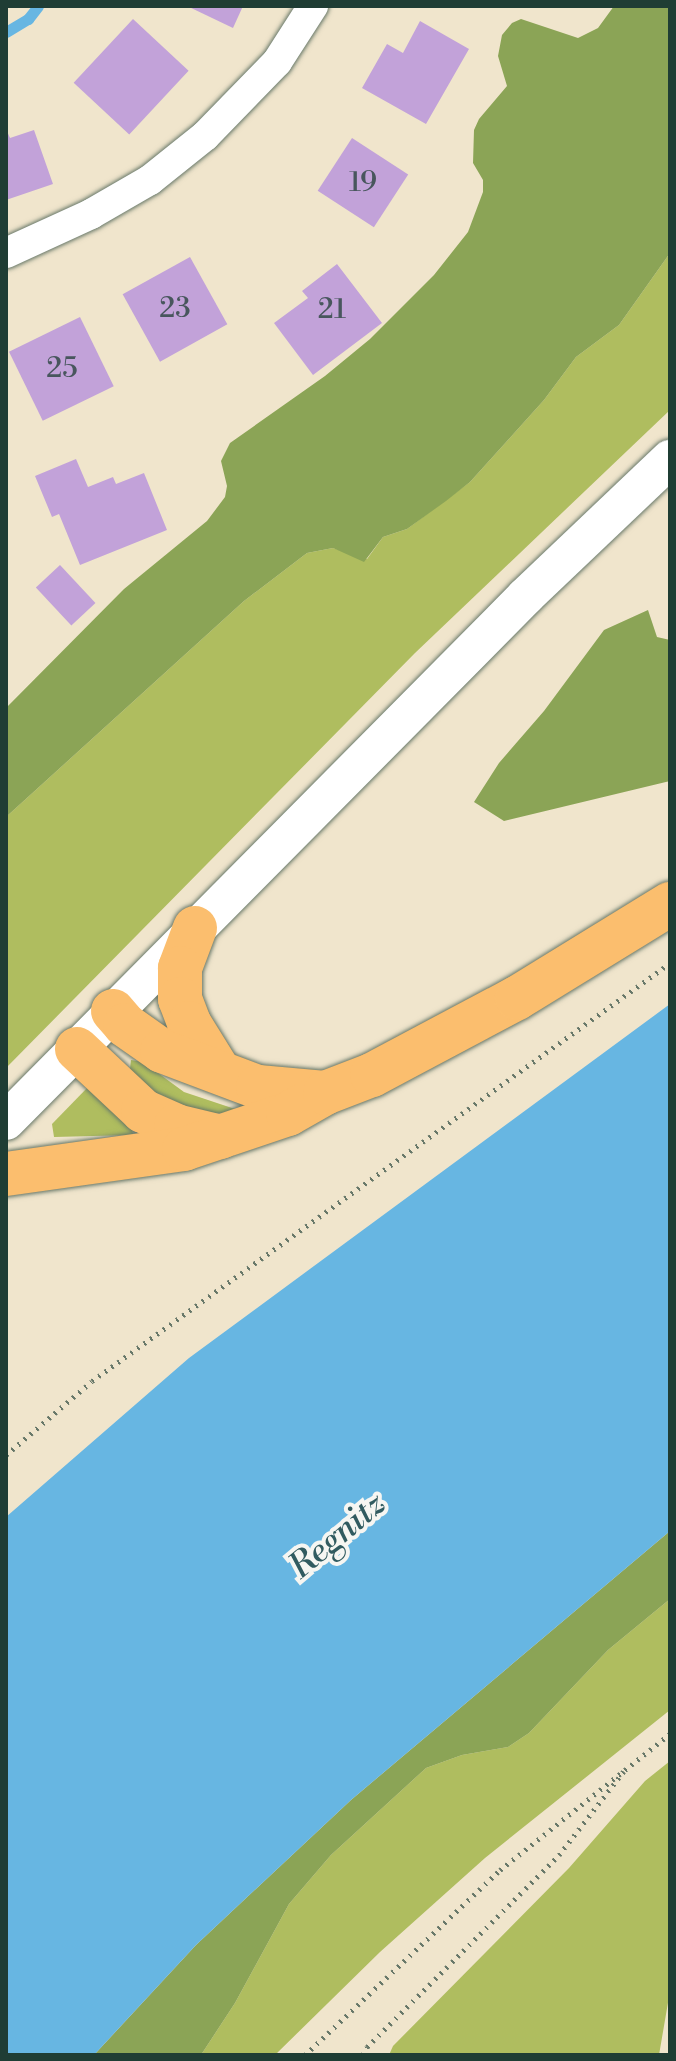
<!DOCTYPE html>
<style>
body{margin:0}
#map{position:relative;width:676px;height:2061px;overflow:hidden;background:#f0e5cc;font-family:"Libre Bodoni",serif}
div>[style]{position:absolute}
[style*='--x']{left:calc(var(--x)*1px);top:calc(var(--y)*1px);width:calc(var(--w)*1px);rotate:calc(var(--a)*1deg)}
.green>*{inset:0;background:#afbd5f}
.forest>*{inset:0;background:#8ba456}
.water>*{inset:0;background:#67b6e2}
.stream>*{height:11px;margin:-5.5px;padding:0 5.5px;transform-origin:5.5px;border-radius:5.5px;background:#67b6e2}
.building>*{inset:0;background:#c2a2d9;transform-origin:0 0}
.path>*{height:5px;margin-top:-2.5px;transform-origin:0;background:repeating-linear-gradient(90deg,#687869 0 2px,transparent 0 8px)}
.roads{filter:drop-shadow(0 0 2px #687869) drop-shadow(0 0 2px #687869)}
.minor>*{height:30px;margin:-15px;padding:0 15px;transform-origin:15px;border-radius:15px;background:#fff}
.tertiary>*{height:38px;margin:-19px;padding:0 19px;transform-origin:19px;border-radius:19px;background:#fff}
.primary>*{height:44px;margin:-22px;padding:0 22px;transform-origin:22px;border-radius:22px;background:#fbbe6e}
span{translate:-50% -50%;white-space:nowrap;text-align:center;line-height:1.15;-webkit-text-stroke:8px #f6f6f2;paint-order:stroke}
.number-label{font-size:28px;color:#48565d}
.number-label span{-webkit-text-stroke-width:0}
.water-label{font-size:34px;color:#315b60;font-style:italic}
.frame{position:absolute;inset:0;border:8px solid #1f3d34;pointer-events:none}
</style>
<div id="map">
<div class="green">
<i style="clip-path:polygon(670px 253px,670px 410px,415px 653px,6px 1068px,6px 817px,244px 601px,307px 553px,333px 548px,367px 559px,383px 537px,407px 529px,470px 482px,544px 400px,576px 357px,619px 325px)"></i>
<i style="clip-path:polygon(131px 1060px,143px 1062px,184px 1092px,247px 1113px,183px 1113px,150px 1094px,130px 1069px)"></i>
<i style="clip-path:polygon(88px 1087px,132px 1128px,133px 1135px,54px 1137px,52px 1124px)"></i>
<i style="clip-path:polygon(670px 1599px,670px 1710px,485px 1858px,380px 1952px,275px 2055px,201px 2055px,235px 2003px,289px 1904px,331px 1855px,426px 1768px,462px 1755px,508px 1747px,529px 1733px,608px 1650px)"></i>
<i style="clip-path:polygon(670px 1761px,670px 1991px,659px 2055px,389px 2055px,393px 2046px,569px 1868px,645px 1781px)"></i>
</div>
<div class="forest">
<i style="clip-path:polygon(614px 6px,670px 6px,670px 253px,619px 325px,576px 357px,544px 400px,470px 482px,446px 501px,407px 529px,383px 537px,364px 562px,333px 548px,307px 553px,244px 601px,6px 817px,6px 708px,124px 589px,207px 521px,225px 497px,227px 486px,221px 461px,230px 443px,325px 376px,370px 339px,434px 275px,468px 232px,483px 192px,483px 180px,473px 163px,474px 130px,479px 119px,507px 86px,498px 56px,502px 35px,512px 23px,521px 19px,578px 38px,598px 28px)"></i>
<i style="clip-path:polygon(648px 610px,657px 637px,670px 640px,670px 781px,504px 821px,474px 802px,499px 763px,544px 711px,604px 630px)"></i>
<i style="clip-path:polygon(670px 1531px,670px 1599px,608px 1650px,529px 1733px,508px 1747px,462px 1755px,426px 1768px,331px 1855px,289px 1904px,235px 2003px,201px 2055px,94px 2055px,196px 1945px,351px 1800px)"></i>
</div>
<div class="water">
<i style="clip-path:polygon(670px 1004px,670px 1531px,351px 1800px,196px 1945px,94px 2055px,6px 2055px,6px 1517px,189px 1358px)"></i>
</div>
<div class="stream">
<i style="--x:6;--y:32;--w:26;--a:-31"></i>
<i style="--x:28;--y:19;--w:16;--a:-52"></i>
</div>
<div class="building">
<i style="clip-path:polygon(187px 6px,243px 6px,233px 28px)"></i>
<i style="left:133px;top:19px;width:76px;height:87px;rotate:43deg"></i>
<i style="clip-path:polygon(420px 21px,469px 49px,426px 124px,362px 88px,387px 44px,403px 53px)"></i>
<i style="clip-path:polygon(6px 129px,10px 138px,34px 130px,53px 184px,6px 200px)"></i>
<i style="left:352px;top:138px;width:67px;height:63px;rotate:33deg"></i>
<i style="left:190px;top:257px;width:77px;height:77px;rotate:61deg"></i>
<i style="clip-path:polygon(337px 264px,382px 323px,313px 375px,274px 323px,308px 298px,302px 291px)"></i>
<i style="left:80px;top:317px;width:77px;height:79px;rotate:64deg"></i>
<i style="clip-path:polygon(76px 459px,88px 487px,113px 477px,116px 484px,144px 473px,167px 530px,80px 565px,59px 514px,52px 517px,35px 476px)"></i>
<i style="left:60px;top:565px;width:52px;height:33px;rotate:47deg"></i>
</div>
<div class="path">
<i style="--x:6;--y:1455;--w:113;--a:-40.7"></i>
<i style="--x:92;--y:1381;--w:713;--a:-35.87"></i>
<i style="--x:305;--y:2055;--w:269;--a:-43.5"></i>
<i style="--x:500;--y:1870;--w:218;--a:-38.7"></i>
<i style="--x:363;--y:2055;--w:9;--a:-63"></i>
<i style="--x:367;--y:2047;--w:272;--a:-45"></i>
<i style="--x:559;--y:1855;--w:106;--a:-52.3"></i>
</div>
<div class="roads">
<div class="minor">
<i style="--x:6;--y:253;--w:94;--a:-24.6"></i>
<i style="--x:91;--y:214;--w:68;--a:-30"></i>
<i style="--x:150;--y:180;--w:70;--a:-38.7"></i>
<i style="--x:205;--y:136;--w:103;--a:-45.8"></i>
<i style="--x:277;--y:62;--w:67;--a:-57.3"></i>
</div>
<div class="tertiary">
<i style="--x:6;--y:1121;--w:739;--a:-45.27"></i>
<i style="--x:526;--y:596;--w:199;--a:-43.6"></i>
</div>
<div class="primary">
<i style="--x:195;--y:928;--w:43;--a:110.6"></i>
<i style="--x:180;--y:968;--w:31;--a:90"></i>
<i style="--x:180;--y:999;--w:26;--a:69"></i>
<i style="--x:189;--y:1023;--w:55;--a:58.3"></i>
<i style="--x:113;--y:1011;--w:18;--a:49"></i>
<i style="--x:125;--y:1025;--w:45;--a:35.1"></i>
<i style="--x:162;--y:1051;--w:103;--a:20.6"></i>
<i style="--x:258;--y:1087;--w:67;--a:5.1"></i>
<i style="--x:77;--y:1049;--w:91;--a:43.2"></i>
<i style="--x:143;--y:1111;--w:36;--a:24"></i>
<i style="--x:176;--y:1126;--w:46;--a:13.7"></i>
<i style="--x:6;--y:1174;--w:180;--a:-8"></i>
<i style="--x:184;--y:1149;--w:110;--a:-18.6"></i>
<i style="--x:288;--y:1114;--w:43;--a:-29.6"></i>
<i style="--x:325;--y:1093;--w:50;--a:-21"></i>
<i style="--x:372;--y:1075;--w:164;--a:-28"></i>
<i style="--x:517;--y:998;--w:180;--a:-31.6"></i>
</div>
</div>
<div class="number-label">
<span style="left:363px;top:183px">19</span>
<span style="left:175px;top:309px">23</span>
<span style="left:332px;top:310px">21</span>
<span style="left:62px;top:369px">25</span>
</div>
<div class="water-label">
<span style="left:338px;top:1536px;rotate:-40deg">Regnitz</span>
</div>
<div class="frame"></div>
</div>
